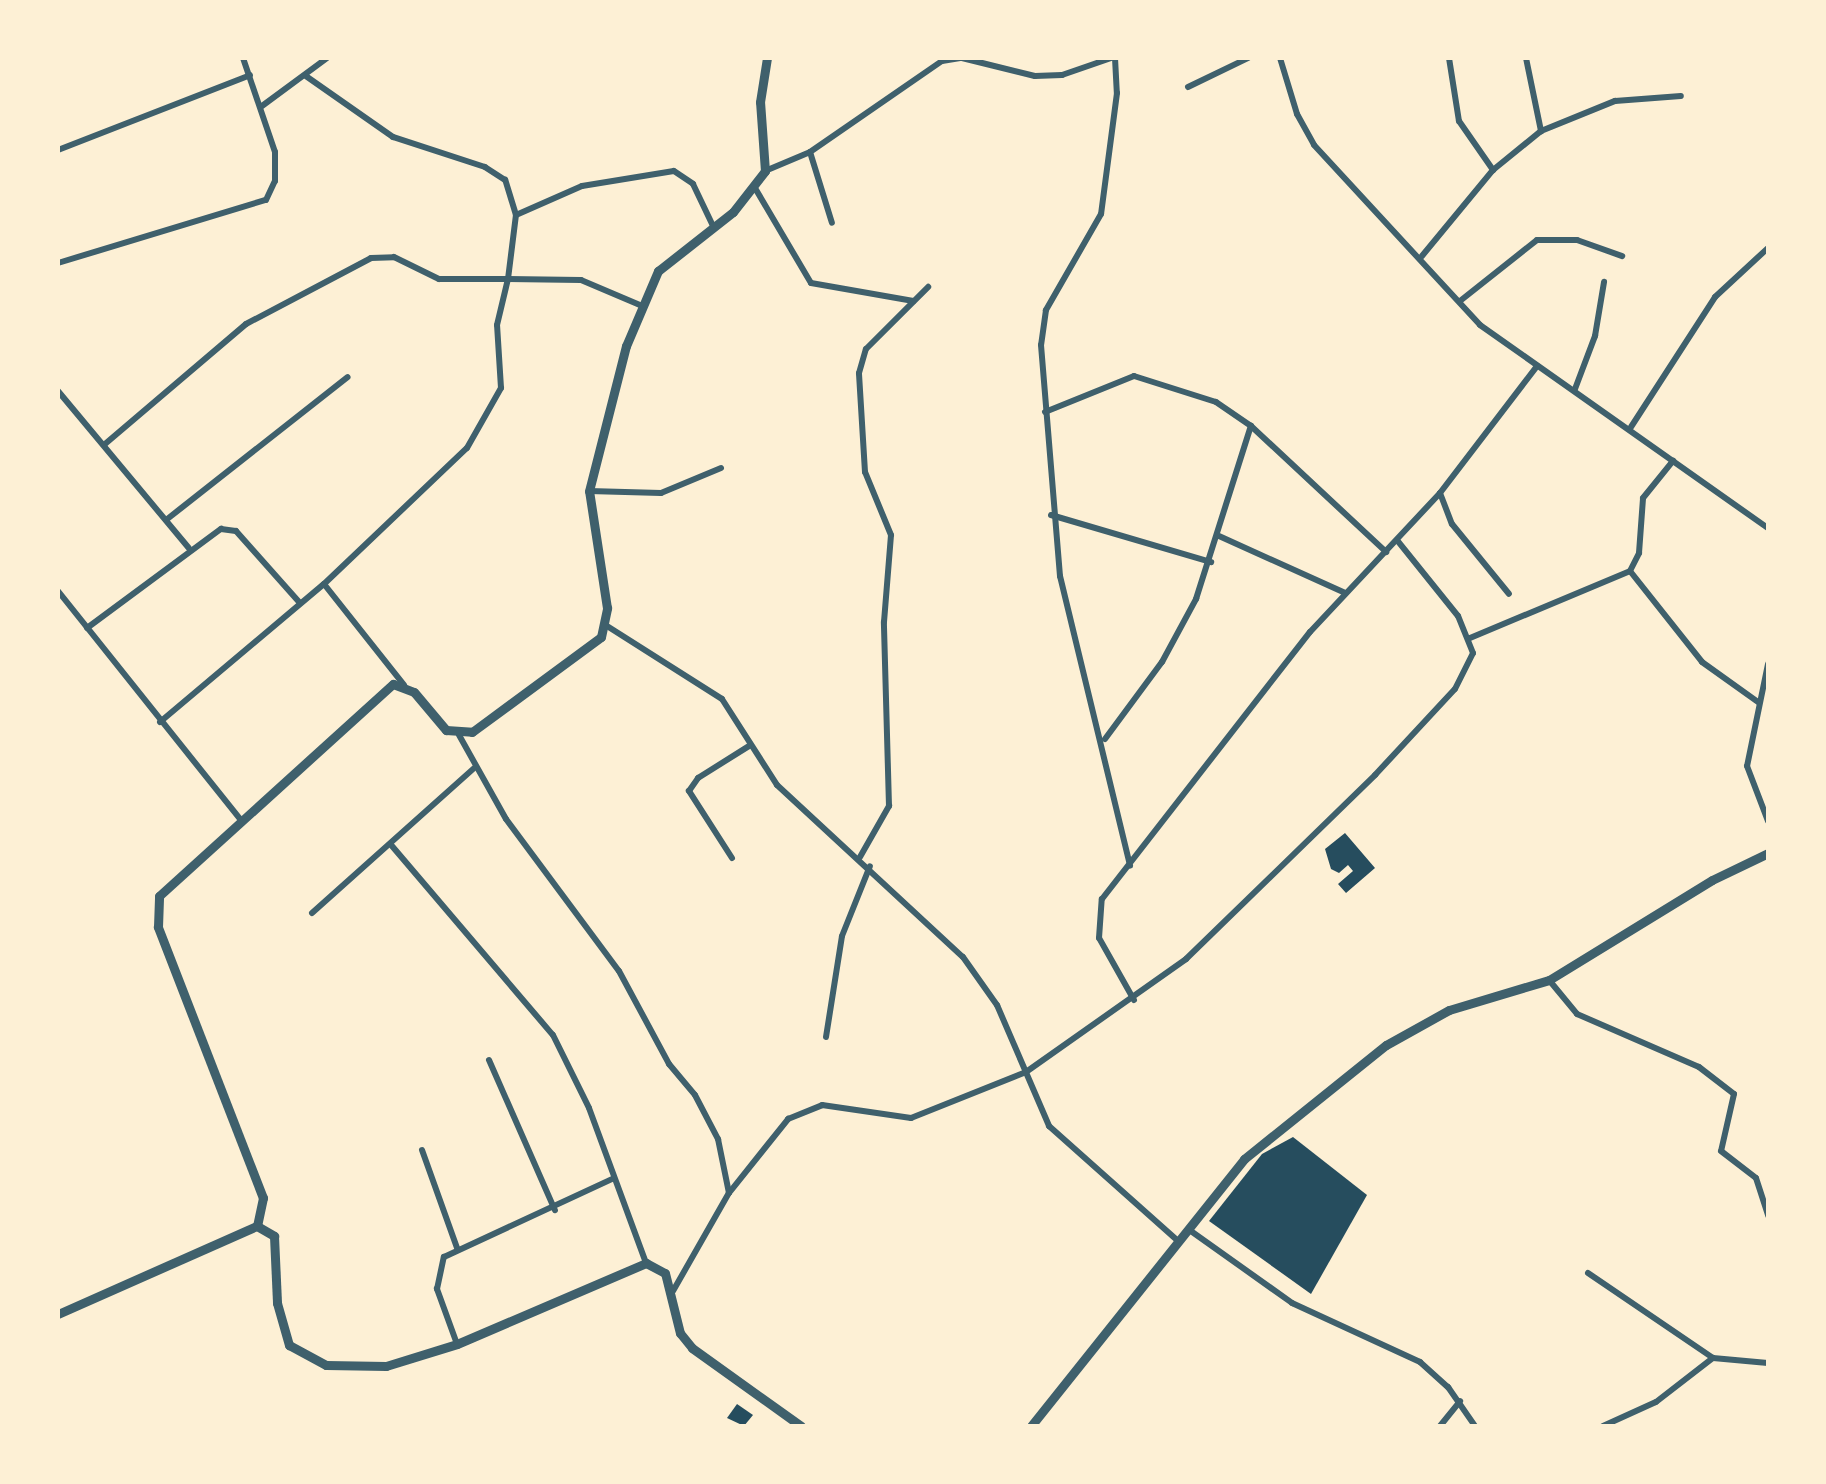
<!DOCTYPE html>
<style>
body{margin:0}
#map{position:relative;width:1826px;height:1484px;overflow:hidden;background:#fdf0d5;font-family:"Source Sans 3",sans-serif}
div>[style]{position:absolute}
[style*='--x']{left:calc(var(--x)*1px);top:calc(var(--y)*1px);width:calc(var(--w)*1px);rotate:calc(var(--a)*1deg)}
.building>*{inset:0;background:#264d5e}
.minor>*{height:6px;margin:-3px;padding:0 3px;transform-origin:3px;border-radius:3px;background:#3f606c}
.tertiary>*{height:9px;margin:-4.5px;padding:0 4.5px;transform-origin:4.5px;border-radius:4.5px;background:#3f606c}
span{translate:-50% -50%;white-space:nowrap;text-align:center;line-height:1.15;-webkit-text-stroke:9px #fdf0d5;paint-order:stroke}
.frame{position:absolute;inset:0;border:60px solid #fdf0d5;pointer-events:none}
</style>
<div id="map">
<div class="building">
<i style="clip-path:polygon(1345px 833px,1375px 868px,1346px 893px,1338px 884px,1353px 871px,1348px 865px,1339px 873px,1331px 869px,1325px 849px)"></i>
<i style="clip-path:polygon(1293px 1137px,1367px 1195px,1311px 1294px,1209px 1221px,1262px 1154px)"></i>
<i style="clip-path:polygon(737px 1404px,753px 1415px,744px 1426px,727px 1418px)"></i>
</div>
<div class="minor">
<i style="--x:1115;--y:58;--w:35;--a:87"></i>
<i style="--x:1117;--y:93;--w:122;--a:97.5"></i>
<i style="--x:1101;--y:214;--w:111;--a:119.8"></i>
<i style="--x:1046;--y:310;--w:35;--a:98"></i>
<i style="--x:1041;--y:345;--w:232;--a:85.3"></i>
<i style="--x:1060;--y:576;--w:298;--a:76.4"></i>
<i style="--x:1280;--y:58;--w:59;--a:73.1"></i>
<i style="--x:1297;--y:114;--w:35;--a:61"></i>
<i style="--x:1314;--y:145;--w:245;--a:47.3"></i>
<i style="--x:1480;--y:325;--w:352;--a:35.2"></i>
<i style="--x:1449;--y:58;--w:64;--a:81"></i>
<i style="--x:1459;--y:121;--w:60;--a:55.2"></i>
<i style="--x:1526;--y:58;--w:75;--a:78.4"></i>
<i style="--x:1188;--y:87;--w:67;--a:-25.8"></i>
<i style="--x:262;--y:106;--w:81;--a:-36.4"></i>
<i style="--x:58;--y:150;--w:206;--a:-21.3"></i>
<i style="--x:810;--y:152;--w:74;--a:72.8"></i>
<i style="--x:765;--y:171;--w:49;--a:-22.9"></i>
<i style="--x:810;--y:152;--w:160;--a:-34.6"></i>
<i style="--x:942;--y:61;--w:20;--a:-9"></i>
<i style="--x:962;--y:58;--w:75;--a:13.9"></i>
<i style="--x:1035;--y:76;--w:27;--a:-2"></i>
<i style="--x:1062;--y:75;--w:52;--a:-19.1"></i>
<i style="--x:755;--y:188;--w:110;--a:59.5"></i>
<i style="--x:811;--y:283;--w:104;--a:10"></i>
<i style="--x:516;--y:215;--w:72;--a:-23.7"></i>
<i style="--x:582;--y:186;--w:93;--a:-9.3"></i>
<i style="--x:674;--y:171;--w:23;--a:34"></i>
<i style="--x:693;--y:184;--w:49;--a:64.5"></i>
<i style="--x:1422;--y:256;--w:112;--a:-50.5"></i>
<i style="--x:1493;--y:170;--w:62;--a:-39.1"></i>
<i style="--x:1541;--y:131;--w:80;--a:-22.1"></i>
<i style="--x:1615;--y:101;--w:66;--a:-4.3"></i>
<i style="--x:58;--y:263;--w:217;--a:-16.9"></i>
<i style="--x:266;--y:200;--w:21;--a:-65"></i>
<i style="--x:275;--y:181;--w:29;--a:-90"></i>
<i style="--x:275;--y:152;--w:99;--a:-108.8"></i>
<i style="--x:1460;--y:301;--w:98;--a:-38.4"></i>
<i style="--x:1537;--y:240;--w:40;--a:0"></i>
<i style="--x:1577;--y:240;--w:48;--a:19.6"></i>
<i style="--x:1575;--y:389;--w:57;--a:-69.3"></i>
<i style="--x:1595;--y:336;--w:55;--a:-80.5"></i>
<i style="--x:58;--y:391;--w:204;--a:50.2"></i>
<i style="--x:1045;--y:412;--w:96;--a:-22"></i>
<i style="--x:1134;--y:376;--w:86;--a:17.6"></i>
<i style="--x:1216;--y:402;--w:42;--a:34.4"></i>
<i style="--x:1251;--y:426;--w:185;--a:43"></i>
<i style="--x:1631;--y:427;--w:155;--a:-57.1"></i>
<i style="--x:1715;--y:297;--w:72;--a:-42.8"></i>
<i style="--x:105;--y:444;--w:185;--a:-40.4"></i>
<i style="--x:246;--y:324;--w:141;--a:-27.8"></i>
<i style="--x:371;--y:258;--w:23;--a:-2"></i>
<i style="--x:394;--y:257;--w:50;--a:26.1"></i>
<i style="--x:439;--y:279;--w:69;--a:0"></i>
<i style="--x:508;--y:279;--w:64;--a:-82.9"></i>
<i style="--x:516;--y:215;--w:37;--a:-107"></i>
<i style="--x:505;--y:180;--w:24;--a:-147"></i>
<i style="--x:485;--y:167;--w:97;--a:-161.9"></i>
<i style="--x:393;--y:137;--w:106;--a:-145"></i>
<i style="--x:589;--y:491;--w:72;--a:1.6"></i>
<i style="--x:661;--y:493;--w:65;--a:-22.6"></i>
<i style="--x:1440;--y:493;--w:33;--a:69"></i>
<i style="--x:1452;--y:524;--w:90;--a:50.8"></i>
<i style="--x:1051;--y:515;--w:167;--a:16.4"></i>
<i style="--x:166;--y:520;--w:231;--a:-38.2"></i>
<i style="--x:1219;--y:536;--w:138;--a:24.3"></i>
<i style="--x:1630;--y:571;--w:116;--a:51.6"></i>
<i style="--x:1702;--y:662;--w:69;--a:35.5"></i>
<i style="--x:324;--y:584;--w:129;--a:51.6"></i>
<i style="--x:58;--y:591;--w:293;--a:51.4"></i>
<i style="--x:607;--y:626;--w:136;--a:32.4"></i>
<i style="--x:722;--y:699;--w:102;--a:57.4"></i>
<i style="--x:777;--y:785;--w:253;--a:42.8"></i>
<i style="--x:963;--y:957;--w:59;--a:54.7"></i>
<i style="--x:997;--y:1005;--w:132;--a:66.7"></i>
<i style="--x:1049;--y:1126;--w:171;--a:41.7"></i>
<i style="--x:87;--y:628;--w:167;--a:-36.5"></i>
<i style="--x:221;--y:529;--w:15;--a:8"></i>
<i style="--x:236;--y:531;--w:95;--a:48.4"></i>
<i style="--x:1470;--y:638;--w:173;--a:-22.7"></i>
<i style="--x:1630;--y:571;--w:20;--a:-63"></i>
<i style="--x:1639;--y:553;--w:55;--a:-85.8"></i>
<i style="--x:1643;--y:498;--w:48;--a:-51"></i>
<i style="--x:1768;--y:664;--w:104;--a:101.6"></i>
<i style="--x:1747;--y:766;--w:59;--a:69.1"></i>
<i style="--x:160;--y:722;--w:214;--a:-40.1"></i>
<i style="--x:324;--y:584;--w:197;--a:-43.6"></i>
<i style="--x:467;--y:448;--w:69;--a:-60.5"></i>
<i style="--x:501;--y:388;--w:63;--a:-93.6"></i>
<i style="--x:497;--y:325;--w:47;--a:-76.6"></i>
<i style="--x:508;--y:279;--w:73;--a:0.8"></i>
<i style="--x:581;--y:280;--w:64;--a:23"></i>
<i style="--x:459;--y:735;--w:96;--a:60.8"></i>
<i style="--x:506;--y:819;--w:189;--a:53.4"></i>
<i style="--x:619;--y:971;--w:106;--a:61.7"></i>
<i style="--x:669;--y:1064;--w:40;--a:50"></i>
<i style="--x:695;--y:1095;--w:50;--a:62.4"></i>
<i style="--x:718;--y:1139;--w:55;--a:78.5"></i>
<i style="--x:1105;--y:739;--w:96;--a:-53.5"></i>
<i style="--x:1162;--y:662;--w:72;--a:-61.6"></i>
<i style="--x:1196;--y:599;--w:182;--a:-72.4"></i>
<i style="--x:392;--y:846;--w:248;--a:49.6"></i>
<i style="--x:553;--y:1035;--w:81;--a:63.7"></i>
<i style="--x:589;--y:1108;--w:165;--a:69.8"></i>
<i style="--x:860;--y:857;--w:59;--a:-60.4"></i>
<i style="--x:889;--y:806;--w:184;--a:-91.6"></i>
<i style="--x:884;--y:622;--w:87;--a:-85.4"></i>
<i style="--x:891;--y:535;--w:68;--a:-112.4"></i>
<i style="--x:865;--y:472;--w:99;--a:-93.5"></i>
<i style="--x:859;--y:373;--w:25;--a:-74"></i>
<i style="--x:866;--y:349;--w:88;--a:-45"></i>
<i style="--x:732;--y:858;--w:80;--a:-122.7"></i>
<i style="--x:689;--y:791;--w:16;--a:-55"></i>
<i style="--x:698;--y:778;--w:60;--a:-32.1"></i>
<i style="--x:312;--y:913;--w:217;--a:-41.8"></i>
<i style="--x:1549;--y:980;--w:44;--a:50.5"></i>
<i style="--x:1577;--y:1014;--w:133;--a:23.5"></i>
<i style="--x:1699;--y:1067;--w:44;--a:37.6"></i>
<i style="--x:1734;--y:1094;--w:58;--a:102.8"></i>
<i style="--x:1721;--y:1151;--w:44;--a:37.6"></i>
<i style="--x:1756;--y:1178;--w:40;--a:72"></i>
<i style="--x:1134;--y:1000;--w:71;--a:-119.4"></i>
<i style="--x:1099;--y:938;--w:39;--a:-86"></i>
<i style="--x:1102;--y:899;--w:338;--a:-52.1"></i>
<i style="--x:1310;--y:632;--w:190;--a:-46.9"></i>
<i style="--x:1440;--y:493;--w:160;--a:-52.6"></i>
<i style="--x:826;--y:1037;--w:102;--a:-81"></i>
<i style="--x:842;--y:936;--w:75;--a:-68.2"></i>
<i style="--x:489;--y:1060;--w:164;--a:66.3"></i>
<i style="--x:422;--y:1150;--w:104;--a:70.3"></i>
<i style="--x:1188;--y:1229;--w:128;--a:35.4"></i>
<i style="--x:1292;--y:1303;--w:141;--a:24.7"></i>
<i style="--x:1420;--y:1362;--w:38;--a:42"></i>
<i style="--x:1448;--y:1387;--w:47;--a:55.3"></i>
<i style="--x:1588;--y:1273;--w:151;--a:34.2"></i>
<i style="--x:673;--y:1291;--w:113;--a:-60.3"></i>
<i style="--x:729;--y:1193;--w:95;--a:-51.4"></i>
<i style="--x:788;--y:1119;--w:37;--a:-22"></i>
<i style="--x:822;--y:1105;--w:90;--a:8.3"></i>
<i style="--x:911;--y:1118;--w:124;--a:-21.8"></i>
<i style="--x:1026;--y:1072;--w:196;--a:-35.2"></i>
<i style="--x:1186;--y:959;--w:264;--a:-44.2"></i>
<i style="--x:1375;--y:775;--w:117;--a:-47.1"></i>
<i style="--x:1455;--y:689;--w:40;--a:-63.4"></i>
<i style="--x:1473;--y:653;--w:40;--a:-112"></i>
<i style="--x:1458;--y:616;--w:97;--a:-128.8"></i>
<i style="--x:457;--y:1344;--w:59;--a:-110"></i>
<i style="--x:437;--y:1289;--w:33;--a:-78"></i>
<i style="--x:444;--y:1257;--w:185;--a:-24.9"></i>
<i style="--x:1440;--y:1426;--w:32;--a:-51"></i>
<i style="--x:1603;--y:1426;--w:58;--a:-24.4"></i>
<i style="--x:1656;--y:1402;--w:72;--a:-37.7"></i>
<i style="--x:1713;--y:1358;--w:55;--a:5.2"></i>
</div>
<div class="tertiary">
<i style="--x:257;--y:1226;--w:29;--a:-78"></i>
<i style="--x:263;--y:1198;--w:291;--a:-111.2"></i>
<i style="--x:158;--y:927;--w:31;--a:-88"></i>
<i style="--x:159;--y:896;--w:316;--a:-42.2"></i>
<i style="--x:393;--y:684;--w:22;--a:21"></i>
<i style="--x:414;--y:692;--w:50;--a:49.9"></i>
<i style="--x:446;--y:730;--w:26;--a:4"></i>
<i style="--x:472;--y:732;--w:160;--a:-36.4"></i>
<i style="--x:601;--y:637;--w:30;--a:-78"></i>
<i style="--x:607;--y:608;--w:118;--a:-98.7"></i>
<i style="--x:589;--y:491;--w:150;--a:-75.7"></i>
<i style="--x:626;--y:346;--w:82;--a:-66.9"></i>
<i style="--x:658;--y:271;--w:95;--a:-38.2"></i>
<i style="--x:733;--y:212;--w:52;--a:-52"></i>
<i style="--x:765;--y:171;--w:69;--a:-94.1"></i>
<i style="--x:760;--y:102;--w:45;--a:-81"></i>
<i style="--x:58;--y:1314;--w:218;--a:-23.9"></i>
<i style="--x:257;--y:1226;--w:20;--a:30"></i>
<i style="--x:274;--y:1236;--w:67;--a:87.4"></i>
<i style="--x:277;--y:1303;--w:44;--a:74.1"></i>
<i style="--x:289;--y:1345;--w:42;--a:28.4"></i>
<i style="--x:326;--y:1365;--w:60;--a:1"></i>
<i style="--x:386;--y:1366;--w:74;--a:-17.2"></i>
<i style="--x:457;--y:1344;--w:206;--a:-23.2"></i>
<i style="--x:646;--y:1263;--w:21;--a:28"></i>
<i style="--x:665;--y:1273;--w:62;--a:76"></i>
<i style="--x:680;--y:1333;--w:19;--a:51"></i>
<i style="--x:692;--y:1348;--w:134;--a:35.6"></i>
<i style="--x:1031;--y:1426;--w:342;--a:-51.4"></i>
<i style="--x:1244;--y:1159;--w:182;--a:-38.8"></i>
<i style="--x:1386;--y:1045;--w:72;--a:-29.1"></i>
<i style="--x:1449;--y:1010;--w:104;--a:-16.7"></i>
<i style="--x:1549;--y:980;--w:191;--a:-31.5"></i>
<i style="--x:1712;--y:880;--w:62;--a:-25.7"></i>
</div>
<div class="frame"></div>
</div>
